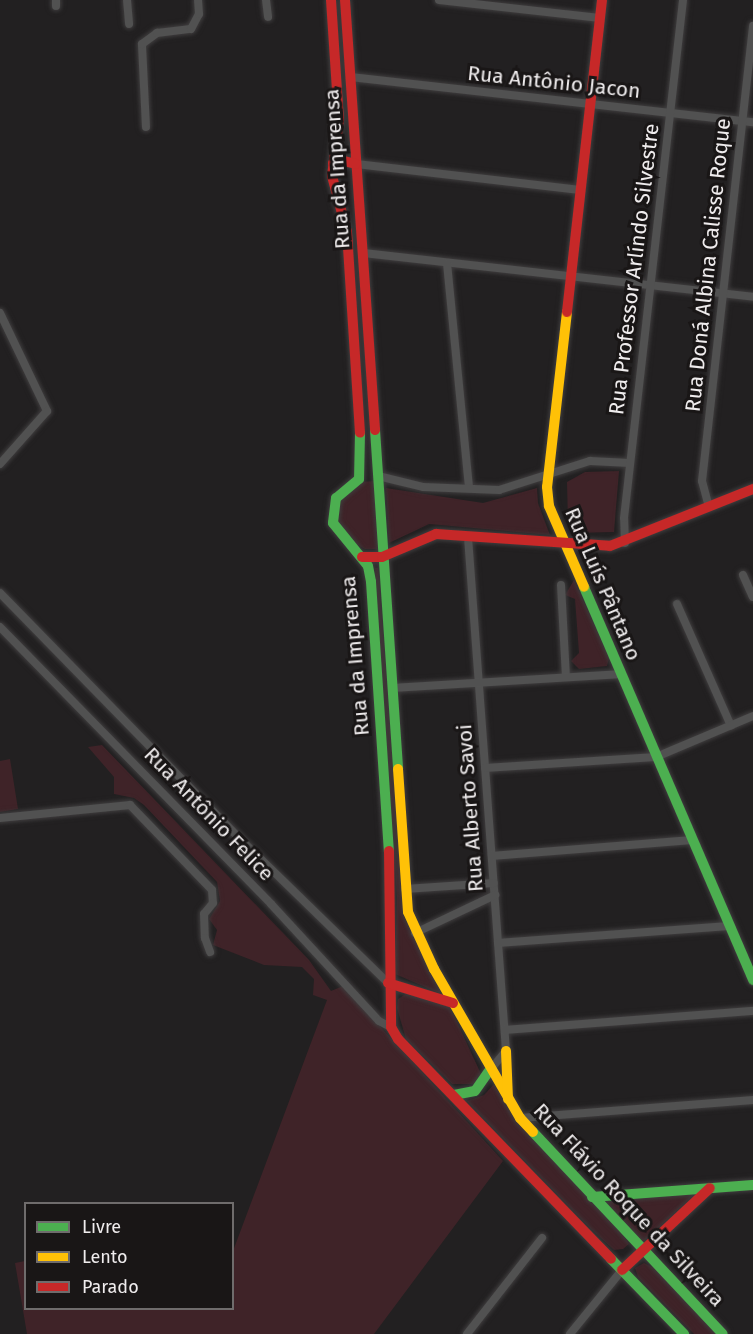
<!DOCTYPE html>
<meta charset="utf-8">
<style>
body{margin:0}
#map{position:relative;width:753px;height:1334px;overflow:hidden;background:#222021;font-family:"Fira Sans",sans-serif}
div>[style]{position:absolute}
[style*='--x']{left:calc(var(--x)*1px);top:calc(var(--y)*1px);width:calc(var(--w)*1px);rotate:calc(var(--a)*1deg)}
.green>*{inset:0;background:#3f2328}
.roads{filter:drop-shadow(0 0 2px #3f3d3e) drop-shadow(0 0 2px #3f3d3e)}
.street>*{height:8px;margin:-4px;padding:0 4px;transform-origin:4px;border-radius:4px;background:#515151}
.fast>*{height:10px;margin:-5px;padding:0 5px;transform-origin:5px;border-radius:5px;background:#4caf50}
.slow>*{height:10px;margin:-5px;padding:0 5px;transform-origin:5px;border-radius:5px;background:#ffc107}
.jam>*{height:10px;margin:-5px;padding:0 5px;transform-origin:5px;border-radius:5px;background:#c62828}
span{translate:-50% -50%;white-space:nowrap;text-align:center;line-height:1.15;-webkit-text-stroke:6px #191616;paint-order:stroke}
.street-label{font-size:21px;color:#efeced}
.legend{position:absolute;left:24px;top:1202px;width:210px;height:108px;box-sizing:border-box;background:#191616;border:2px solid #6f6c6c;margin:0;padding:8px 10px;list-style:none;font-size:18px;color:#efeced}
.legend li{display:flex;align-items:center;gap:12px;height:30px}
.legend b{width:30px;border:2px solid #6f6c6c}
</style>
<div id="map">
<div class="green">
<i style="clip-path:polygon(619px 471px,614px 532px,575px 533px,568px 521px,567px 482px,585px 472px)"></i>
<i style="clip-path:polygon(374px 481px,378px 549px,365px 549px,347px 539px,338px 519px,341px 500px,362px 482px)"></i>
<i style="clip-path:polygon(386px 488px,483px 503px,537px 488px,538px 503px,550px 535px,429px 524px,389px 543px)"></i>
<i style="clip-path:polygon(375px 568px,378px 568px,404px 917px,443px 988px,439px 993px,395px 974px,397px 898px)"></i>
<i style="clip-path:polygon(574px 580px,609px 658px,607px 666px,579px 669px,571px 661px,579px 653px,575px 599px,565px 595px)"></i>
<i style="clip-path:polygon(102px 745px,309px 960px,331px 991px,343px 986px,503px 1161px,374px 1334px,27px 1334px,15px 1263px,25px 1261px,26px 1308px,232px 1308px,233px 1251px,327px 1000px,313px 995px,314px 979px,302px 967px,264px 965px,213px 945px,217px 930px,209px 919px,220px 901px,217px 882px,144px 805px,134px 798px,114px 794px,114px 777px,88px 747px)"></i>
<i style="clip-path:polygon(10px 759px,18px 809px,0 812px,0 761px)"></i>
<i style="clip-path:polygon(407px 993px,449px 1005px,482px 1076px,475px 1084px,452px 1084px,406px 1039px,397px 1008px,398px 999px)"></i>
<i style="clip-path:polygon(494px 1084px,516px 1119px,623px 1235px,629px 1244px,623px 1249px,614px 1250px,590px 1228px,467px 1101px,484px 1095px)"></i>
<i style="clip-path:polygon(696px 1193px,643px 1242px,602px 1200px)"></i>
<i style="clip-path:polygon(644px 1263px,656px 1269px,717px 1334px,694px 1334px,638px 1277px,635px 1268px)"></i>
</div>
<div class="roads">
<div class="street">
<i style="--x:56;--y:0;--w:6;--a:90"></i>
<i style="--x:127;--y:0;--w:24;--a:85"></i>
<i style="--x:266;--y:0;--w:17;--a:83"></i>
<i style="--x:439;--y:0;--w:162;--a:6.4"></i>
<i style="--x:350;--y:77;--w:406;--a:6.4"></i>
<i style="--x:146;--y:127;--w:83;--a:-92.8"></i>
<i style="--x:142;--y:44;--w:19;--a:-36"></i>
<i style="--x:157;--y:33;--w:34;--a:-7"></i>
<i style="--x:191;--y:29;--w:17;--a:-62"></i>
<i style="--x:199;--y:14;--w:14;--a:-94"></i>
<i style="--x:356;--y:164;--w:226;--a:6.6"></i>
<i style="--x:363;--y:253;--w:392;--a:6.4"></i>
<i style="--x:447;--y:263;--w:226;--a:84.4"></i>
<i style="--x:0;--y:313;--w:109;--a:64.4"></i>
<i style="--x:47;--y:411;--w:71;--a:131.6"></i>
<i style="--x:378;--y:476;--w:46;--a:13.7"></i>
<i style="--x:423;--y:487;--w:76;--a:2.3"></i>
<i style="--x:499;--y:490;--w:96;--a:-17.7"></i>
<i style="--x:590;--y:461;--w:40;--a:2.9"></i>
<i style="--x:709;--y:507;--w:27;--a:-105"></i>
<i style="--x:702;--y:481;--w:458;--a:-83.6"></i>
<i style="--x:468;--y:537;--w:515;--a:85.77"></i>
<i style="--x:506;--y:1051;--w:26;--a:130"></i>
<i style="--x:625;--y:543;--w:25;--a:-92"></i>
<i style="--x:624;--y:518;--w:521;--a:-83.5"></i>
<i style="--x:743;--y:575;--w:24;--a:66"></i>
<i style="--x:561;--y:585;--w:92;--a:86.9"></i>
<i style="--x:0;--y:593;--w:341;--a:45.7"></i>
<i style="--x:238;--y:837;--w:209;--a:44.2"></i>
<i style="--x:677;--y:604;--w:133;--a:66.1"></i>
<i style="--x:0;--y:627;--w:388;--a:45.6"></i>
<i style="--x:271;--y:904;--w:159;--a:47.3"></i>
<i style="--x:379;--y:1021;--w:13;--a:27"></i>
<i style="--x:392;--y:688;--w:227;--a:-3.5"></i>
<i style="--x:485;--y:768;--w:171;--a:-3.7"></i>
<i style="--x:656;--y:757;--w:105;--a:-22.9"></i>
<i style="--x:0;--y:818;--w:131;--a:-5.7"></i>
<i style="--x:130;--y:805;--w:118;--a:46"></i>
<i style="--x:212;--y:890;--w:13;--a:86"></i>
<i style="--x:213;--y:903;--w:14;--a:129"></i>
<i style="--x:204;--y:914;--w:24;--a:88"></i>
<i style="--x:205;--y:938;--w:15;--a:70"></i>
<i style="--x:492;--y:856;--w:200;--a:-4.6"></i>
<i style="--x:405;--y:889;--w:89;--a:-3.9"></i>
<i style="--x:415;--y:933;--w:89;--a:-25.4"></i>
<i style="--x:498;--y:943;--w:231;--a:-4.2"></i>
<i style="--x:505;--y:1030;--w:249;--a:-4.4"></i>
<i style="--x:520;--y:1118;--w:234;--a:-4.4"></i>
<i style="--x:467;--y:1334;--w:122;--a:-52"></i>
<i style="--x:570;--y:1334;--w:82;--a:-50.9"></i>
</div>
<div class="fast">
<i style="--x:375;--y:430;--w:340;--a:86.1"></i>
<i style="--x:360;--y:433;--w:46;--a:91.2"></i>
<i style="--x:359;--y:479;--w:30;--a:140"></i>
<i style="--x:336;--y:498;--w:25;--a:97"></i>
<i style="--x:333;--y:523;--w:55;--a:50.9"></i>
<i style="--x:368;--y:566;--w:16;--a:79"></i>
<i style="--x:371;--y:582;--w:270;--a:86.2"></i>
<i style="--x:584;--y:587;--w:428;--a:66.7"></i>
<i style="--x:454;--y:1095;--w:21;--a:-11"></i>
<i style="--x:475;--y:1091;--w:24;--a:-55"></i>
<i style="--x:533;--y:1132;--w:277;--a:46.8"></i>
<i style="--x:592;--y:1197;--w:161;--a:-4.3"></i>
<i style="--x:611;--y:1259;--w:105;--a:45.8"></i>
</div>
<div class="slow">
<i style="--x:567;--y:312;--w:176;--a:96.5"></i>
<i style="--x:547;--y:487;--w:19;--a:84"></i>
<i style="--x:549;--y:506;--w:88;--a:66.6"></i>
<i style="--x:398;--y:769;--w:143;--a:86"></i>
<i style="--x:408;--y:912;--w:63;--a:65.5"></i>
<i style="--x:434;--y:969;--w:172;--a:60"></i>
<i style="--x:520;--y:1118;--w:19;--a:47"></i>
<i style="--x:506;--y:1051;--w:48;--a:87.6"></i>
</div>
<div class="jam">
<i style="--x:331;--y:0;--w:119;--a:86.2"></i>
<i style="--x:339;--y:119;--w:57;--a:97"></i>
<i style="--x:332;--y:176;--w:58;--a:75"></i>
<i style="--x:347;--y:232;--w:201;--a:86.3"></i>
<i style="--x:345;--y:0;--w:431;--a:86"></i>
<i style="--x:333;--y:163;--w:8;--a:-23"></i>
<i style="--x:340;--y:160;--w:16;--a:14"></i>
<i style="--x:567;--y:312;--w:314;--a:-83.6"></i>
<i style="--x:362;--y:557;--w:20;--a:0"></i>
<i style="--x:382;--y:557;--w:59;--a:-23.1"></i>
<i style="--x:436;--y:534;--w:174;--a:3.9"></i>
<i style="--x:610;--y:546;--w:154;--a:-21.7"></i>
<i style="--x:389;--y:851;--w:176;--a:89.3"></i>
<i style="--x:391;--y:1027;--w:14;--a:60"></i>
<i style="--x:398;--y:1039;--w:306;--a:45.9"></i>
<i style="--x:388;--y:983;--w:68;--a:17.1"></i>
<i style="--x:622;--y:1270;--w:120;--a:-43"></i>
</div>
</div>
<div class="street-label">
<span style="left:554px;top:82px;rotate:6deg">Rua Antônio Jacon</span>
<span style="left:337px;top:169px;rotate:-94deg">Rua da Imprensa</span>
<span style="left:708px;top:265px;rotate:-84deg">Rua Doná Albina Calisse Roque</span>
<span style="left:634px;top:269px;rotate:-83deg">Rua Professor Arlíndo Silvestre</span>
<span style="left:603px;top:584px;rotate:67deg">Rua Luís Pântano</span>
<span style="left:355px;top:656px;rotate:-95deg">Rua da Imprensa</span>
<span style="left:470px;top:808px;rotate:-94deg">Rua Alberto Savoi</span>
<span style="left:209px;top:814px;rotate:46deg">Rua Antônio Felice</span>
<span style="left:629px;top:1205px;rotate:47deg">Rua Flávio Roque da Silveira</span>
</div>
<ul class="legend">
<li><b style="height:8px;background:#4caf50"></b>Livre</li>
<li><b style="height:8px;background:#ffc107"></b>Lento</li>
<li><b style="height:8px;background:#c62828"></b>Parado</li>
</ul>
</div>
